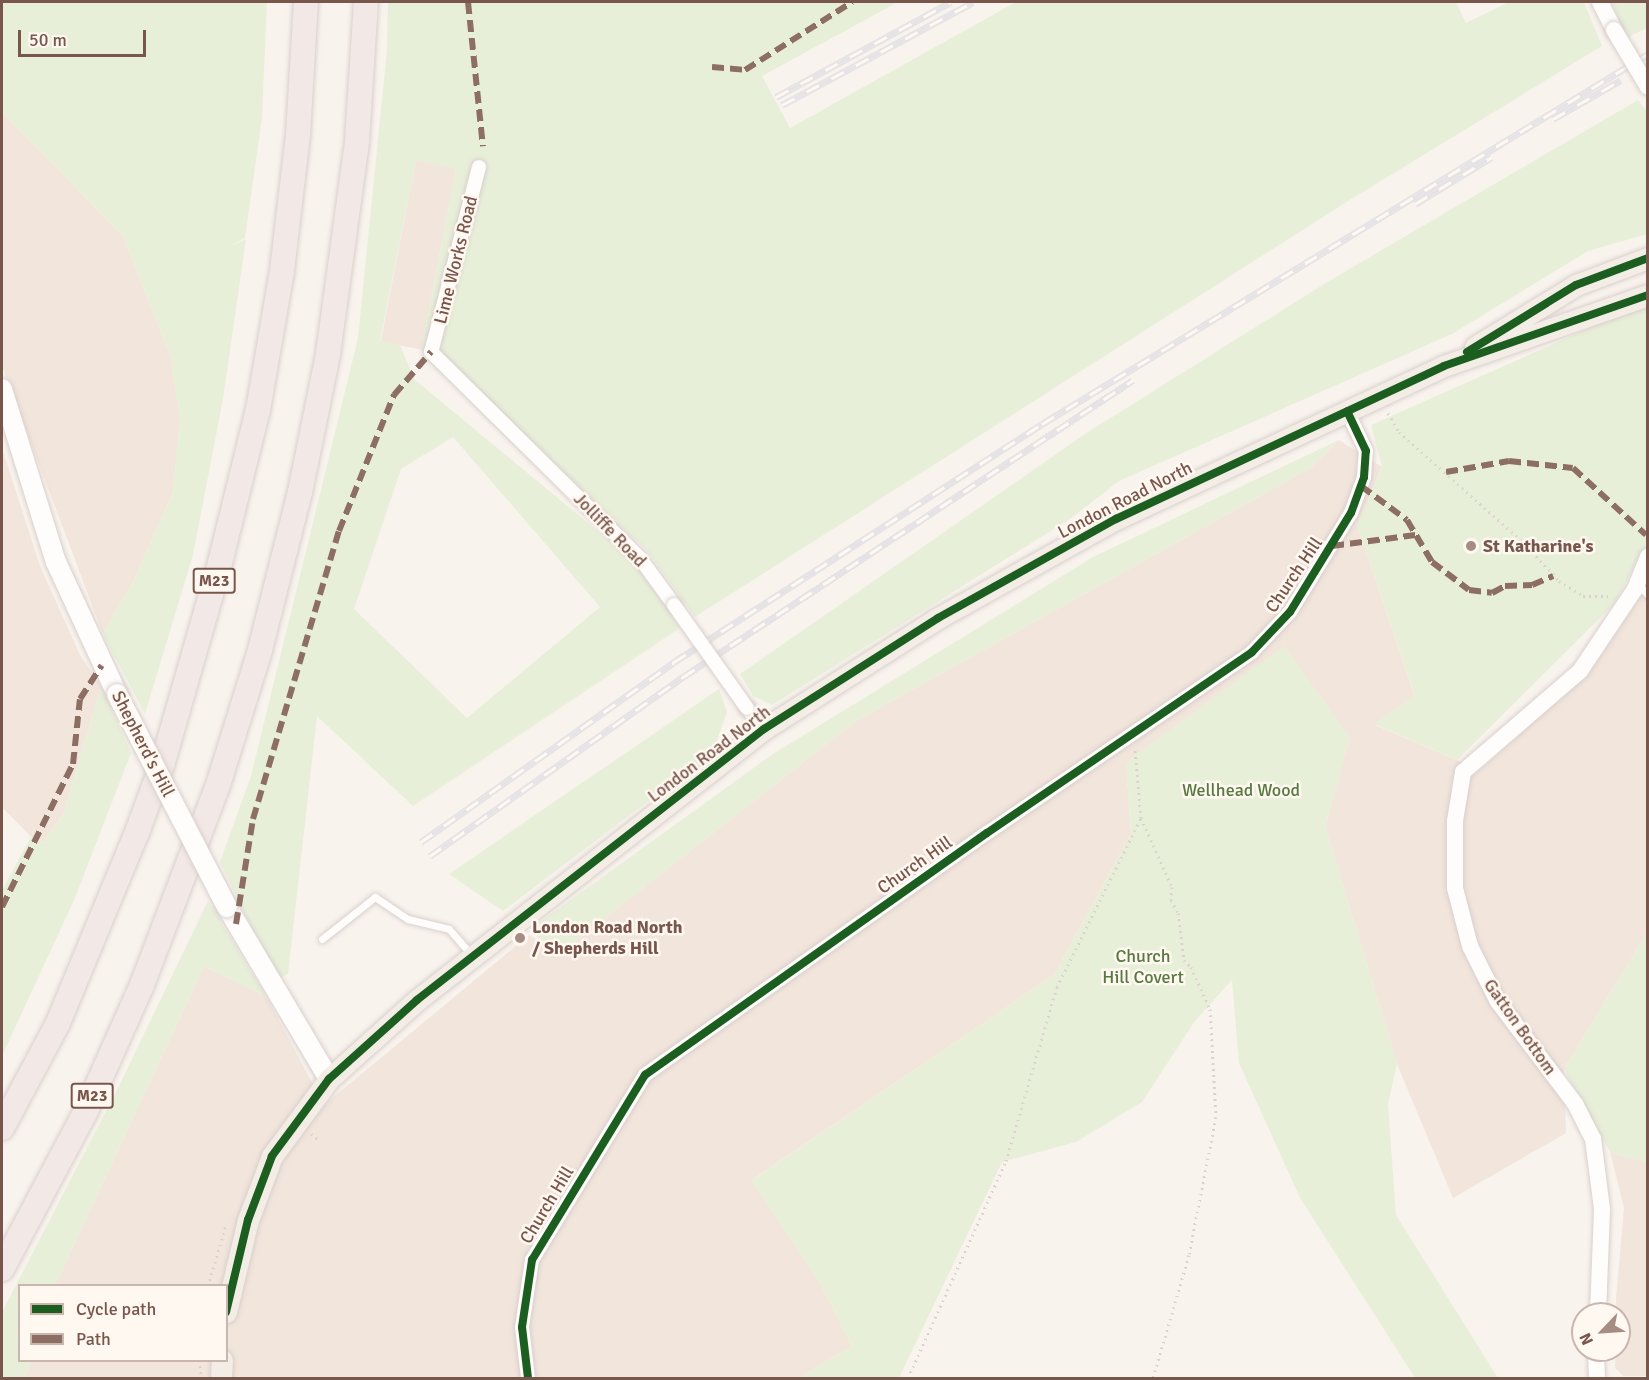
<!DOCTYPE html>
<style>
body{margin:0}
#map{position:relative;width:1649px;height:1380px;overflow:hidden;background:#f9f3ee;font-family:Signika,sans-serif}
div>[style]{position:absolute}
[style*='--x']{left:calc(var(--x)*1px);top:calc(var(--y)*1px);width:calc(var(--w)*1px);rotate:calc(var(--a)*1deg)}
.residential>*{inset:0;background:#f2e5dc;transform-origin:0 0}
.green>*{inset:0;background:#e8efd9}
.path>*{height:3px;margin-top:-1.5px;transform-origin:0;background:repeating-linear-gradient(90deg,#dbd1ce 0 1.5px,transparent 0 6px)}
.roads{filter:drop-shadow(0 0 2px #d8d0cc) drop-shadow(0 0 2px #d8d0cc)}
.service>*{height:7px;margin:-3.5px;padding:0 3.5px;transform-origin:3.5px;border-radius:3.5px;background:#fefdfc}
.minor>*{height:14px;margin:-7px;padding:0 7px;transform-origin:7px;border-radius:7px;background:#fefdfc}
.tertiary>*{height:16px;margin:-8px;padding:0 8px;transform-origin:8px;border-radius:8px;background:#fefdfc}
.secondary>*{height:20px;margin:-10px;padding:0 10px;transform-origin:10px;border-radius:10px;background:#fefdfc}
.primary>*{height:21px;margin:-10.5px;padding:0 10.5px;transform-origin:10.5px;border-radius:10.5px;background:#f3ede6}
.motorway>*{height:24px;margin:-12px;padding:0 12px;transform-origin:12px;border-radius:12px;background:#f2e8e6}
.rail>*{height:7px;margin-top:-3.5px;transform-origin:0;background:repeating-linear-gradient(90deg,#fff8f1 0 14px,#e5e3e6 0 28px);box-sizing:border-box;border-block:2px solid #e5e3e6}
.bridges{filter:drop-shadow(0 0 2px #d8d0cc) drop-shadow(0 0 2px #d8d0cc)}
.minor-bridge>*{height:14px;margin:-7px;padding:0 7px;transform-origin:7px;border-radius:7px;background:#fefdfc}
.tertiary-bridge>*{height:16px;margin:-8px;padding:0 8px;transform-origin:8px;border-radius:8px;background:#fefdfc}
.secondary-bridge>*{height:20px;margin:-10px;padding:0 10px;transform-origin:10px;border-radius:10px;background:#fefdfc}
.quiet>*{height:6px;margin-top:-3px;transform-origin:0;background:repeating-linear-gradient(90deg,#8d6e63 0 12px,transparent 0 18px)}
.cycleway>*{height:8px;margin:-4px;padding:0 4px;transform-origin:4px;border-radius:4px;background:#1b5e20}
.dots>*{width:16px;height:16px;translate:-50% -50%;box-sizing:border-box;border:3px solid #fff8f1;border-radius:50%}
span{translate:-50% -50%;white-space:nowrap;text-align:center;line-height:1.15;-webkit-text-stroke:5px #fff8f1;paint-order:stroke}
.shield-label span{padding:2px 4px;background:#fff8f1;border:2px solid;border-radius:4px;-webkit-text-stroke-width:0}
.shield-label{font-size:16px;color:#79564b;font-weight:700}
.street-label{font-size:18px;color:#79564b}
.poi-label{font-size:18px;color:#79564b;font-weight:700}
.left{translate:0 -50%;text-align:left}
.park-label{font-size:18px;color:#587940}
.frame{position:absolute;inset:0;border:3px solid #79564b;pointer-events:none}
.legend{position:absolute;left:18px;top:1284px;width:210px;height:78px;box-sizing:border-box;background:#fff8f1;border:2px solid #c9b7af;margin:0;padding:8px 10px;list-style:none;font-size:18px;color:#79564b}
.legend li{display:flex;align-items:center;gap:12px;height:30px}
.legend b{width:30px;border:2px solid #c9b7af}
.north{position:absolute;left:1571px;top:1302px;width:60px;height:60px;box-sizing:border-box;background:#fff8f1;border:2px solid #c9b7af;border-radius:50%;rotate:245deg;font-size:16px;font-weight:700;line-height:24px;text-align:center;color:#79564b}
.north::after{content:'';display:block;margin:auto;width:21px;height:27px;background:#a68d84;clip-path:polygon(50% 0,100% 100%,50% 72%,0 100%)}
.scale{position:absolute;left:18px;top:30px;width:128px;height:27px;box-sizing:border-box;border:3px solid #79564b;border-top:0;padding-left:8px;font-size:18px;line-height:21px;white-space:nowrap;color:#79564b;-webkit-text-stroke:4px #fff8f1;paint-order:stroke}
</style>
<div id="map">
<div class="residential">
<i style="clip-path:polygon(2px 112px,123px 236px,171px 357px,180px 419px,173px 492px,133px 582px,103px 634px,2px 366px)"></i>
<i style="left:416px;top:160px;width:41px;height:185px;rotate:11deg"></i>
<i style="clip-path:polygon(1339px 440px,1382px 467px,1357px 525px,1415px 697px,1375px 725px,1480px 770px,1573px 687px,1599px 658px,1640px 593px,1647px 590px,1647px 933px,1564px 1069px,1566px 1133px,1453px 1198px,1397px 1064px,1325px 826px,1350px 737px,1126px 762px,1131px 833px,1054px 975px,752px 1180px,820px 1283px,852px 1346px,798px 1378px,25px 1378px,31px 1361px,226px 1360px,226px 1286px,55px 1285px,204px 966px,266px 996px,324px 1105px,529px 935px,560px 953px,856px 721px,1312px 467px)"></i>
<i style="clip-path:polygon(2px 448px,40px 566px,80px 655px,101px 686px,63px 815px,43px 843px,31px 837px,2px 807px)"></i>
<i style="clip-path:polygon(1610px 1152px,1647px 1163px,1647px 1376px,1623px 1376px,1615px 1368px,1616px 1350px,1619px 1350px,1616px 1299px,1624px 1208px)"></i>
</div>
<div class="green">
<i style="clip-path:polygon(2px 2px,267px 2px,262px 118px,245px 238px,230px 246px,246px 239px,223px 399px,193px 555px,145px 714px,103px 634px,133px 582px,173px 492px,180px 419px,171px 357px,123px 236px,2px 112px)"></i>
<i style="clip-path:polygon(evenodd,388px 2px,898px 2px,762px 76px,790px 128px,1016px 2px,1456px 2px,1466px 23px,1509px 2px,1584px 2px,1602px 46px,1353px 198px,695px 617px,646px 549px,436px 368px,421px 349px,456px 169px,416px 160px,380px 341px,400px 345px,414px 379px,634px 561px,680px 628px,413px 806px,317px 716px,288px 974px,277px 979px,220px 862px,251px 776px,358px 338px,387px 50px,388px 2px,453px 437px,600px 607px,467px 718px,354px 609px,401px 469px,453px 437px)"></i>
<i style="clip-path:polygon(1612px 2px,1647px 2px,1647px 28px,1626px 38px)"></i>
<i style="clip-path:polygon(1638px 100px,1647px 111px,1647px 234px,1588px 251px,1452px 334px,1119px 481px,1070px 519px,772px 705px,753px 696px,740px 674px,1085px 434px,1334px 278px)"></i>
<i style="clip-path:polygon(1646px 303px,1647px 543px,1614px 604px,1457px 760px,1374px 724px,1415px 696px,1357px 525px,1382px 467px,1371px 425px)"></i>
<i style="clip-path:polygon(1339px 440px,1312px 467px,856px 721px,560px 953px,529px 930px,773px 754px,1093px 557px)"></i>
<i style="clip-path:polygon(1284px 646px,1350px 737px,1325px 826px,1397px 1064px,1388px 1104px,1396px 1215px,1498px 1378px,1415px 1378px,1300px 1198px,1239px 1063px,1232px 980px,1195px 1021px,1142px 1102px,1076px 1142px,1002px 1162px,899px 1378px,798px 1378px,852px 1346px,820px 1283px,751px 1181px,1054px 975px,1131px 833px,1126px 762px)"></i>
<i style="clip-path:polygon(101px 686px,131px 753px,75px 898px,2px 1056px,2px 890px,31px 837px,43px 843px,63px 815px)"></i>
<i style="clip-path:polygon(719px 689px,727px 712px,713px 752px,503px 911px,449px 874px)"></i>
<i style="clip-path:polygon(208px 901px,266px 996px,204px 966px,55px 1285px,20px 1286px,20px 1360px,31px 1361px,25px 1378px,2px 1378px,2px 1312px,117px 1090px)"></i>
<i style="clip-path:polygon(1647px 933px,1647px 1163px,1610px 1152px,1564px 1069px)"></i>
</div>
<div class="path">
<i style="--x:1388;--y:413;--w:22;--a:60"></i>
<i style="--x:1399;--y:432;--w:167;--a:41.6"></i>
<i style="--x:1524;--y:543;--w:52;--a:47.4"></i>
<i style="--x:1559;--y:581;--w:28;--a:32"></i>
<i style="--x:1583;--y:596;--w:28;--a:0"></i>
<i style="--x:1141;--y:818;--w:76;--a:65.8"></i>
<i style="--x:1172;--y:887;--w:13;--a:94"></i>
<i style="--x:1171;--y:900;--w:15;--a:62"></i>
<i style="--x:1178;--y:913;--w:47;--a:82.7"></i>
<i style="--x:1184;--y:960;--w:10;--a:45"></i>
<i style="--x:1191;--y:967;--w:46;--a:65.7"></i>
<i style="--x:1210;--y:1009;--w:108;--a:86.8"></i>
<i style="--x:1216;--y:1117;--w:141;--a:101.1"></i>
<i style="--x:1189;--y:1255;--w:128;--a:106.3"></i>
<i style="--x:311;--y:1134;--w:10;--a:37"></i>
<i style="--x:208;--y:1286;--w:64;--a:-73.6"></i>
<i style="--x:199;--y:1360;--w:17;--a:83"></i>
<i style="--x:908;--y:1378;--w:238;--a:-65.7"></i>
<i style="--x:1006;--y:1161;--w:181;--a:-73.7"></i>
<i style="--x:1057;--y:987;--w:189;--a:-63.6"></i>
<i style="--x:1141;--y:818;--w:69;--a:-95"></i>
</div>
<div class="roads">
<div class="service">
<i style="--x:1638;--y:584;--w:15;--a:48"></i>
<i style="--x:322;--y:939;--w:68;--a:-38.4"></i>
<i style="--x:375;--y:897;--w:40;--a:34"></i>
<i style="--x:408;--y:919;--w:42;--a:13.7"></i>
<i style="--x:449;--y:929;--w:35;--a:49"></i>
</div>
<div class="minor">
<i style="--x:479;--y:167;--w:191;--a:104.5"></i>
<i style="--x:431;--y:352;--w:293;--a:44.6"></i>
<i style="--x:640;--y:558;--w:58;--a:54.1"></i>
<i style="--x:747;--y:708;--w:27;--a:51"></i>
<i style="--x:528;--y:1378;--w:51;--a:-96.7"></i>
<i style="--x:522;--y:1327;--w:68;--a:-81.5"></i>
<i style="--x:532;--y:1260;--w:217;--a:-58.6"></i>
<i style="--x:645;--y:1075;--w:419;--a:-35.3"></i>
<i style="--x:987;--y:833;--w:321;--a:-34.3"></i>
<i style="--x:1252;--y:652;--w:55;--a:-46.5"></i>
<i style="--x:1290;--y:612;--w:116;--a:-58.4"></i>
<i style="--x:1351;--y:513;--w:38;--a:-70"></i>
<i style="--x:1364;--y:477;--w:26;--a:-86"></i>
<i style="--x:1366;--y:451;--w:44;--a:-115.4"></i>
</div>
<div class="tertiary">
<i style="--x:1600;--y:2;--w:31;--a:63"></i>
<i style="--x:1598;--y:1314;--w:105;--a:-87.8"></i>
<i style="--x:1602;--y:1209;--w:71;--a:-97.3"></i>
<i style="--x:1593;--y:1139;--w:38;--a:-117"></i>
<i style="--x:1576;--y:1105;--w:131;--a:-127"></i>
<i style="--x:1497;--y:1000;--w:60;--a:-116.6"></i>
<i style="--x:1470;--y:946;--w:60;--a:-104.5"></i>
<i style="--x:1455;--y:888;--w:67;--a:-90"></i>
<i style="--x:1455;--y:821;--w:50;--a:-80.7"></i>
<i style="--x:1463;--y:772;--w:155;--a:-40.8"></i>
<i style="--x:1580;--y:671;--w:99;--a:-56.1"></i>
<i style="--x:1635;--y:589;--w:35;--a:-68"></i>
<i style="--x:1596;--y:1350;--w:28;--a:88"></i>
</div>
<div class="secondary">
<i style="--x:2;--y:389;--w:181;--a:72.7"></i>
<i style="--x:56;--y:562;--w:145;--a:65.2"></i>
<i style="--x:227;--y:907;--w:200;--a:59.3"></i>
</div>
<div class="primary">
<i style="--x:1475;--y:347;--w:119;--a:-31.5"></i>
<i style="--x:1576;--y:285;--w:77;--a:-20.6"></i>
<i style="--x:226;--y:1312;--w:95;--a:-76.6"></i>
<i style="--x:248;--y:1220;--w:68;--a:-69.4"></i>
<i style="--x:272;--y:1156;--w:96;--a:-53.5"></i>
<i style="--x:329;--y:1079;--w:118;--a:-41.9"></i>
<i style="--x:417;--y:1000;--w:440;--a:-38"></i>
<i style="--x:764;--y:729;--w:206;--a:-32.5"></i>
<i style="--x:938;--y:618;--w:204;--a:-29.1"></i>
<i style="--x:1116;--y:519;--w:362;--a:-25"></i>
<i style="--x:1444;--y:366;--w:216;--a:-19.2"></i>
<i style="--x:221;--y:1378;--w:18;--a:-87"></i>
</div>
<div class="motorway">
<i style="--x:2;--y:1128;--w:119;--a:-61.9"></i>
<i style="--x:58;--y:1023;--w:209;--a:-67.5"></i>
<i style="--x:138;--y:830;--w:72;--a:-69.8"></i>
<i style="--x:163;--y:762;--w:207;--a:-74"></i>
<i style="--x:220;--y:563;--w:158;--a:-76.1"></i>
<i style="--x:258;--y:410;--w:141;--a:-80.2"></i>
<i style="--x:282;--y:271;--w:137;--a:-83.3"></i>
<i style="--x:298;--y:135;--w:133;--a:-86.6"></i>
<i style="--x:2;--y:1269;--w:177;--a:-62"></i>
<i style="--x:85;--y:1113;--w:140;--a:-66"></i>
<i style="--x:142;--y:985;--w:217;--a:-69.2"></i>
<i style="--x:219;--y:782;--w:138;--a:-72.7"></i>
<i style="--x:260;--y:650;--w:163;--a:-75.8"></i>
<i style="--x:300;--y:492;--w:141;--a:-78.5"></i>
<i style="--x:328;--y:354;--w:215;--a:-82.2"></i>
<i style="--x:357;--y:141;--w:139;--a:-86.3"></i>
</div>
</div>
<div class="rail">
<i style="--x:776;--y:97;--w:199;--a:-28.5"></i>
<i style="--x:782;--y:105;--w:217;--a:-28.3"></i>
<i style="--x:1553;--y:119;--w:78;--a:-29.8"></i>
<i style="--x:1415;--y:204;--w:90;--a:-31.4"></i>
<i style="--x:421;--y:842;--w:310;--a:-35.4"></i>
<i style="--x:674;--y:662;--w:438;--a:-32.9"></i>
<i style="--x:1042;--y:424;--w:710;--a:-31.41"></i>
<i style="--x:430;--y:856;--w:310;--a:-35.3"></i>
<i style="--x:683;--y:677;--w:539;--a:-33.42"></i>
</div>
<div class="bridges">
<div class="minor-bridge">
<i style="--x:674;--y:605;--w:126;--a:54.7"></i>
</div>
<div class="tertiary-bridge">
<i style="--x:1614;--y:30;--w:66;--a:59.2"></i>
</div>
<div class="secondary-bridge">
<i style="--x:117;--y:694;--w:240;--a:62.7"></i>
</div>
</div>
<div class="quiet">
<i style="--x:468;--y:2;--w:145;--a:84.1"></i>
<i style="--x:712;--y:67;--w:33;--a:5"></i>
<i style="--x:745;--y:70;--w:127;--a:-32.4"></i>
<i style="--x:1446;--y:472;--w:64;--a:-9.9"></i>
<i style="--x:1509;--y:461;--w:64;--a:6.2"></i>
<i style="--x:1573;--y:468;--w:99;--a:42.5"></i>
<i style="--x:1361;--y:486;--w:57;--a:36.5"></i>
<i style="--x:1407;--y:520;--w:49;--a:59.2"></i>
<i style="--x:1432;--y:562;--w:46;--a:37.1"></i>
<i style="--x:1469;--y:590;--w:23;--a:7"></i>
<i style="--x:1492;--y:593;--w:15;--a:-28"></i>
<i style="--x:1505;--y:586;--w:27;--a:-2"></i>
<i style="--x:1532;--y:585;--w:23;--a:-23"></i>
<i style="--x:1332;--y:546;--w:84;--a:-7.5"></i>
<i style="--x:2;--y:907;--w:160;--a:-63.6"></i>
<i style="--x:73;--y:764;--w:65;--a:-83.9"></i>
<i style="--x:80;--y:699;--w:40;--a:-57.1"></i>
<i style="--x:236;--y:924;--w:106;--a:-80.8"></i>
<i style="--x:253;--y:819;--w:301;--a:-73.4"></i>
<i style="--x:339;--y:531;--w:147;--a:-68"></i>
<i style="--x:394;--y:395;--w:57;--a:-49.3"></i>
</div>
<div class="cycleway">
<i style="--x:1467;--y:352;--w:128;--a:-31.6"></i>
<i style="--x:1576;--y:285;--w:77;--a:-20.6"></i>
<i style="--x:226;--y:1312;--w:95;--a:-76.6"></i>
<i style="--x:248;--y:1220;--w:68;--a:-69.4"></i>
<i style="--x:272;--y:1156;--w:96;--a:-53.5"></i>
<i style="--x:329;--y:1079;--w:118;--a:-41.9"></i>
<i style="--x:417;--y:1000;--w:440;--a:-38"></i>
<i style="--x:764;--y:729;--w:206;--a:-32.5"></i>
<i style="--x:938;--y:618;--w:204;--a:-29.1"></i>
<i style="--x:1116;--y:519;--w:362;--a:-25"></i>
<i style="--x:1444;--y:366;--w:216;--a:-19.2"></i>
<i style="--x:528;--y:1378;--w:51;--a:-96.7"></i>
<i style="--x:522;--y:1327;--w:68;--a:-81.5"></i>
<i style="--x:532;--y:1260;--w:217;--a:-58.6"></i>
<i style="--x:645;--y:1075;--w:419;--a:-35.3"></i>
<i style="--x:987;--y:833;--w:321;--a:-34.3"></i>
<i style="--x:1252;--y:652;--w:55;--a:-46.5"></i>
<i style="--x:1290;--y:612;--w:116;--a:-58.4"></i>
<i style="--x:1351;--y:513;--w:38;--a:-70"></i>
<i style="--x:1364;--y:477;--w:26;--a:-86"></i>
<i style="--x:1366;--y:451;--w:44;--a:-115.4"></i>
</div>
<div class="dots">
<i style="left:1471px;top:546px;background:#a68d84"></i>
<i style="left:520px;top:938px;background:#a68d84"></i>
</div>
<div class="shield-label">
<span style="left:214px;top:581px">M23</span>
<span style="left:92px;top:1096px">M23</span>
</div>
<div class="street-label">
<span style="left:456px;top:260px;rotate:-76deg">Lime Works Road</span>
<span style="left:1125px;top:500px;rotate:-27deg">London Road North</span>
<span style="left:610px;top:530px;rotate:46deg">Jolliffe Road</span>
<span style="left:1294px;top:575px;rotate:-56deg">Church Hill</span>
<span style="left:143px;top:744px;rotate:63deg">Shepherd's Hill</span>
<span style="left:709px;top:754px;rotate:-37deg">London Road North</span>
<span style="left:915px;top:865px;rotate:-35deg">Church Hill</span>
<span style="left:1520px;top:1027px;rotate:55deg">Gatton Bottom</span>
<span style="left:547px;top:1205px;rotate:-59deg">Church Hill</span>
</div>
<div class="poi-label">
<span class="left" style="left:1483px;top:546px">St Katharine's</span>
<span class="left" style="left:532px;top:938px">London Road North<br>/ Shepherds Hill</span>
</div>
<div class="park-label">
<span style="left:1241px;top:790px">Wellhead Wood</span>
<span style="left:1143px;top:967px">Church<br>Hill Covert</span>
</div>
<div class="frame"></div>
<ul class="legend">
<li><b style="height:8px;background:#1b5e20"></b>Cycle path</li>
<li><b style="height:8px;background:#8d6e63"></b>Path</li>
</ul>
<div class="north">N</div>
<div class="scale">50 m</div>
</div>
